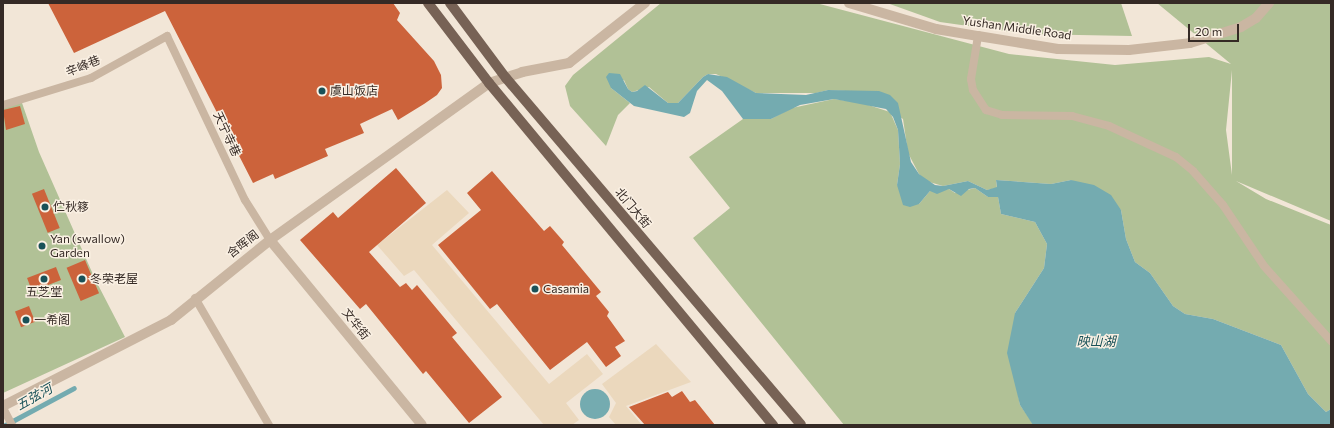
<!DOCTYPE html>
<meta charset="utf-8">
<style>
body{margin:0}
#map{position:relative;width:1334px;height:428px;overflow:hidden;background:#f2e6d7;font-family:Commissioner,"Noto Sans SC",sans-serif}
div>[style]{position:absolute}
[style*='--x']{left:calc(var(--x)*1px);top:calc(var(--y)*1px);width:calc(var(--w)*1px);rotate:calc(var(--a)*1deg)}
.green>*{inset:0;background:#b1c196}
.plaza>*{inset:0;background:#ebd8bd}
.water>*{inset:0;background:#74abb0}
.round{border-radius:50%}
.stream>*{height:5px;margin:-2.5px;padding:0 2.5px;transform-origin:2.5px;border-radius:2.5px;background:#74abb0}
.building>*{inset:0;background:#cc633b;transform-origin:0 0}
.service>*{height:8px;margin:-4px;padding:0 4px;transform-origin:4px;border-radius:4px;background:#cab6a2}
.minor>*{height:10px;margin:-5px;padding:0 5px;transform-origin:5px;border-radius:5px;background:#cab6a2}
.primary>*{height:10px;margin:-5px;padding:0 5px;transform-origin:5px;border-radius:5px;background:#776255}
.dots>*{width:11px;height:11px;translate:-50% -50%;box-sizing:border-box;border:2px solid #faf0e3;border-radius:50%}
span{translate:-50% -50%;white-space:nowrap;text-align:center;line-height:1.15;-webkit-text-stroke:3px #faf0e3;paint-order:stroke}
.street-label{font-size:12px;color:#352a25}
.poi-label{font-size:12px;color:#352a25}
.left{translate:0 -50%;text-align:left}
.water-label{font-size:13px;color:#195158;font-style:italic}
.frame{position:absolute;inset:0;border:4px solid #352a25;pointer-events:none}
.scale{position:absolute;left:1188px;top:24px;width:51px;height:18px;box-sizing:border-box;border:2px solid #352a25;border-top:0;padding-left:5px;font-size:12px;line-height:14px;white-space:nowrap;color:#352a25;-webkit-text-stroke:3px #faf0e3;paint-order:stroke}
</style>
<div id="map">
<div class="green">
<i style="clip-path:polygon(evenodd,661px 3px,816px 3px,1009px 54px,1115px 65px,1209px 57px,1231px 64px,1157px 3px,1331px 3px,1331px 221px,1236px 181px,1266px 199px,1331px 225px,1331px 409px,1326px 412px,1308px 394px,1281px 345px,1213px 319px,1185px 314px,1173px 306px,1150px 273px,1135px 262px,1126px 239px,1121px 210px,1071px 180px,1051px 184px,996px 180px,997px 188px,987px 190px,968px 181px,943px 186px,926px 181px,919px 174px,908px 153px,903px 119px,864px 92px,828px 90px,816px 93px,756px 93px,716px 74px,708px 74px,703px 77px,678px 103px,668px 103px,649px 87px,632px 92px,628px 89px,624px 80px,611px 88px,630px 103px,618px 115px,606px 146px,570px 106px,565px 86px,573px 75px,661px 3px,1232px 70px,1232px 175px,1226px 130px,1232px 70px)"></i>
<i style="clip-path:polygon(887px 3px,1121px 3px,1132px 36px,1026px 34px,940px 22px)"></i>
<i style="clip-path:polygon(834px 99px,862px 103px,890px 112px,898px 130px,900px 164px,897px 185px,919px 204px,930px 191px,949px 189px,955px 193px,975px 188px,988px 197px,998px 197px,1001px 214px,1035px 222px,1047px 244px,1044px 268px,1015px 313px,1015px 379px,1020px 405px,1034px 425px,844px 425px,693px 238px,730px 208px,689px 157px,743px 119px,771px 119px,792px 108px)"></i>
<i style="clip-path:polygon(21px 100px,39px 152px,95px 279px,125px 337px,3px 393px,3px 105px)"></i>
</div>
<div class="plaza">
<i style="clip-path:polygon(447px 190px,469px 213px,432px 245px,549px 384px,587px 354px,603px 374px,566px 403px,579px 420px,572px 425px,544px 425px,414px 270px,404px 276px,377px 245px)"></i>
<i style="clip-path:polygon(656px 344px,691px 382px,626px 406px,642px 425px,616px 425px,609px 417px,616px 403px,602px 384px)"></i>
</div>
<div class="water">
<i style="clip-path:polygon(609px 73px,620px 74px,628px 89px,632px 92px,637px 91px,645px 85px,668px 103px,678px 103px,703px 77px,708px 74px,727px 77px,756px 93px,806px 95px,828px 90px,879px 91px,890px 95px,898px 103px,911px 162px,919px 174px,935px 185px,943px 186px,968px 181px,987px 190px,997px 187px,996px 180px,1051px 184px,1071px 180px,1094px 185px,1111px 195px,1121px 210px,1126px 239px,1135px 262px,1150px 273px,1173px 306px,1185px 314px,1213px 319px,1281px 345px,1308px 394px,1326px 412px,1331px 409px,1331px 425px,1033px 425px,1020px 405px,1007px 353px,1015px 313px,1044px 268px,1047px 244px,1035px 222px,1001px 214px,998px 197px,988px 197px,975px 188px,969px 189px,961px 196px,949px 189px,937px 194px,930px 191px,919px 204px,910px 207px,903px 205px,897px 185px,900px 164px,898px 130px,893px 117px,886px 109px,834px 99px,800px 105px,771px 119px,743px 119px,722px 91px,707px 80px,697px 91px,690px 113px,684px 117px,634px 106px,611px 88px,606px 77px)"></i>
<i class="round" style="left:580px;top:389px;width:30px;height:30px"></i>
</div>
<div class="stream">
<i style="--x:5;--y:425;--w:78;--a:-28.2"></i>
</div>
<div class="building">
<i style="clip-path:polygon(48px 3px,393px 3px,400px 13px,397px 20px,434px 61px,441px 75px,442px 88px,437px 95px,424px 104px,398px 120px,392px 109px,360px 124px,364px 133px,325px 149px,328px 156px,275px 179px,273px 174px,253px 183px,165px 11px,74px 53px)"></i>
<i style="clip-path:polygon(20px 106px,25px 124px,6px 130px,3px 110px)"></i>
<i style="clip-path:polygon(396px 168px,426px 203px,369px 252px,400px 287px,406px 283px,412px 290px,417px 285px,457px 333px,452px 337px,502px 397px,469px 423px,426px 371px,423px 374px,366px 304px,360px 309px,300px 240px,333px 212px,338px 218px)"></i>
<i style="clip-path:polygon(492px 171px,544px 231px,550px 226px,564px 242px,562px 245px,601px 292px,596px 296px,609px 312px,607px 316px,625px 341px,615px 347px,621px 356px,606px 367px,587px 342px,550px 370px,497px 304px,490px 309px,438px 245px,481px 210px,467px 193px)"></i>
<i style="left:44px;top:189px;width:42px;height:13px;rotate:68deg"></i>
<i style="left:85px;top:260px;width:36px;height:20px;rotate:67deg"></i>
<i style="left:56px;top:267px;width:14px;height:31px;rotate:69deg"></i>
<i style="left:29px;top:306px;width:17px;height:15px;rotate:69deg"></i>
<i style="clip-path:polygon(682px 391px,690px 402px,695px 400px,715px 425px,645px 425px,629px 407px,668px 392px,672px 397px)"></i>
</div>
<div class="service">
<i style="--x:978;--y:36;--w:44;--a:99.2"></i>
<i style="--x:971;--y:79;--w:11;--a:80"></i>
<i style="--x:973;--y:90;--w:24;--a:57"></i>
<i style="--x:986;--y:110;--w:17;--a:17"></i>
<i style="--x:1002;--y:115;--w:70;--a:0.8"></i>
<i style="--x:1072;--y:116;--w:38;--a:15"></i>
<i style="--x:1109;--y:126;--w:74;--a:24.8"></i>
<i style="--x:1176;--y:157;--w:22;--a:39"></i>
<i style="--x:1193;--y:171;--w:45;--a:48.6"></i>
<i style="--x:1223;--y:205;--w:73;--a:56.1"></i>
<i style="--x:1264;--y:266;--w:101;--a:48.2"></i>
<i style="--x:3;--y:105;--w:92;--a:-17.1"></i>
<i style="--x:91;--y:78;--w:87;--a:-28.9"></i>
<i style="--x:167;--y:36;--w:182;--a:64.6"></i>
<i style="--x:245;--y:200;--w:47;--a:58"></i>
<i style="--x:195;--y:298;--w:147;--a:59.8"></i>
<i style="--x:3;--y:408;--w:19;--a:62"></i>
</div>
<div class="minor">
<i style="--x:849;--y:3;--w:91;--a:16.6"></i>
<i style="--x:936;--y:29;--w:43;--a:9.5"></i>
<i style="--x:978;--y:36;--w:81;--a:9.2"></i>
<i style="--x:1058;--y:49;--w:71;--a:0.8"></i>
<i style="--x:1129;--y:50;--w:61;--a:-6.5"></i>
<i style="--x:1190;--y:43;--w:53;--a:-17.4"></i>
<i style="--x:1241;--y:27;--w:17;--a:-31"></i>
<i style="--x:1256;--y:18;--w:20;--a:-49"></i>
<i style="--x:270;--y:240;--w:239;--a:50.6"></i>
<i style="--x:3;--y:406;--w:189;--a:-27.1"></i>
<i style="--x:171;--y:320;--w:127;--a:-38.9"></i>
<i style="--x:270;--y:240;--w:269;--a:-35.6"></i>
<i style="--x:489;--y:83;--w:35;--a:-18"></i>
<i style="--x:522;--y:72;--w:48;--a:-10.8"></i>
<i style="--x:569;--y:63;--w:97;--a:-38.3"></i>
</div>
<div class="primary">
<i style="--x:428;--y:3;--w:101;--a:52.7"></i>
<i style="--x:489;--y:83;--w:445;--a:50.3"></i>
<i style="--x:450;--y:3;--w:94;--a:53.3"></i>
<i style="--x:506;--y:78;--w:455;--a:49.6"></i>
</div>
<div class="dots">
<i style="left:322px;top:91px;background:#195158"></i>
<i style="left:45px;top:207px;background:#195158"></i>
<i style="left:42px;top:246px;background:#195158"></i>
<i style="left:44px;top:279px;background:#195158"></i>
<i style="left:82px;top:279px;background:#195158"></i>
<i style="left:535px;top:289px;background:#195158"></i>
<i style="left:26px;top:320px;background:#195158"></i>
</div>
<div class="street-label">
<span style="left:1017px;top:28px;rotate:8deg">Yushan Middle Road</span>
<span style="left:83px;top:66px;rotate:-22deg">辛峰巷</span>
<span style="left:227px;top:134px;rotate:65deg">天宁寺巷</span>
<span style="left:633px;top:208px;rotate:50deg">北门大街</span>
<span style="left:243px;top:244px;rotate:-38deg">含晖阁</span>
<span style="left:356px;top:324px;rotate:51deg">文华街</span>
</div>
<div class="poi-label">
<span class="left" style="left:330px;top:91px">虞山饭店</span>
<span class="left" style="left:53px;top:207px">伫秋簃</span>
<span class="left" style="left:50px;top:246px">Yan (swallow)<br>Garden</span>
<span class="left" style="left:90px;top:279px">冬荣老屋</span>
<span class="left" style="left:543px;top:289px">Casamia</span>
<span style="left:44px;top:292px">五芝堂</span>
<span class="left" style="left:34px;top:320px">一希阁</span>
</div>
<div class="water-label">
<span style="left:1096px;top:341px">映山湖</span>
<span style="left:34px;top:397px;rotate:-29deg">五弦河</span>
</div>
<div class="frame"></div>
<div class="scale">20 m</div>
</div>
